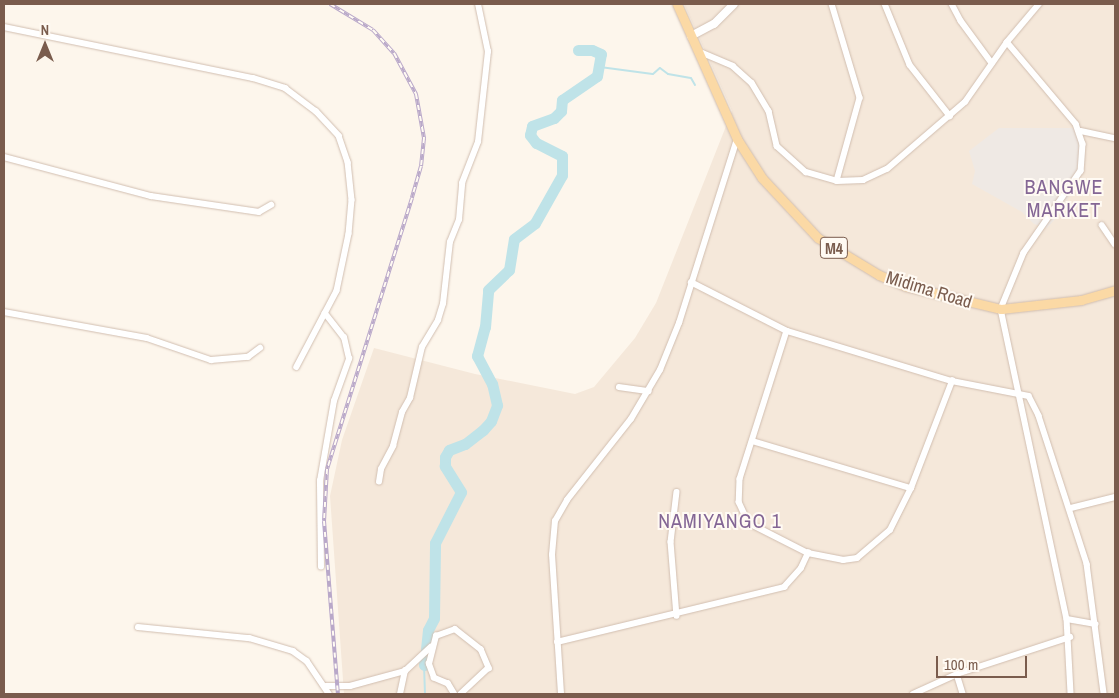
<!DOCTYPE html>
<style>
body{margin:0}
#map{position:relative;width:1119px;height:698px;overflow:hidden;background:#fdf6ec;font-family:"Archivo Narrow",sans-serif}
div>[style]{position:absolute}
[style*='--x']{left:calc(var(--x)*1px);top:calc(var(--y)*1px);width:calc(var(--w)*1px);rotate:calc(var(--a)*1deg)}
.residential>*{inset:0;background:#f5e8da}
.industrial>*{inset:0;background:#efe9e4}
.stream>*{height:2px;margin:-1px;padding:0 1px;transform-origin:1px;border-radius:1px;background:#bfe3e8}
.river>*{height:11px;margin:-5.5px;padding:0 5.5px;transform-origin:5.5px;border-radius:5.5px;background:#bfe3e8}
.roads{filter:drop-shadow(0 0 1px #d1beb0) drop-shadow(0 0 1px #d1beb0)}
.street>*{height:5.5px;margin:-2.75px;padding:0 2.75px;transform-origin:2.75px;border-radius:2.75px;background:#fff}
.secondary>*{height:8px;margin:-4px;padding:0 4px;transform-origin:4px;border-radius:4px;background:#fff}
.primary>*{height:9px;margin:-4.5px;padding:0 4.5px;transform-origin:4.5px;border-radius:4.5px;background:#fbd9a5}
.rail>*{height:4px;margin-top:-2px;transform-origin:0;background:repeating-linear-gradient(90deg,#fffaf3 0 5.5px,#b9a8c9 0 11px);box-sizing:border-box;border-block:1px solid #b9a8c9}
span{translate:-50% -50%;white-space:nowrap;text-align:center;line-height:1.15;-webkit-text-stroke:4px #fffaf3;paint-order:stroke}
.shield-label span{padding:1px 4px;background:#fffaf3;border:1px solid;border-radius:4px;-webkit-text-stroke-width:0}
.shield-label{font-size:16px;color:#7a5c4d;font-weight:700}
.street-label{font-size:18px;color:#7a5c4d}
.quarter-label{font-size:20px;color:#846695;letter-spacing:1px}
.frame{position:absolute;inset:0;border:5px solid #7a5c4d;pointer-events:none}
.north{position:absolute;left:20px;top:20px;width:50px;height:50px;-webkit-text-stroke:4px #fffaf3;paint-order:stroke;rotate:0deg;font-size:14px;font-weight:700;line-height:20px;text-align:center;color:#7a5c4d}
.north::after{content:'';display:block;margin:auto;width:18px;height:22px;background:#7a5c4d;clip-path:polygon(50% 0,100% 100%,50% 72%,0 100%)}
.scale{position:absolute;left:936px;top:656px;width:91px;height:22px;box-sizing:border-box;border:2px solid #7a5c4d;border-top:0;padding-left:6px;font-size:15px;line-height:18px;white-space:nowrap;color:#7a5c4d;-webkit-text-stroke:4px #fffaf3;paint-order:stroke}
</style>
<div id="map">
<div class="residential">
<i style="clip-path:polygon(684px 4px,1115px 4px,1115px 694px,344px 694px,330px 496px,342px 440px,374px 348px,475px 374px,575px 394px,594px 387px,635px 338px,656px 303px,732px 111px)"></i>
</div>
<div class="industrial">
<i style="clip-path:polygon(999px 128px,1077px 128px,1085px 149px,1082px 171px,1059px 215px,1047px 228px,1034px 224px,1022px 212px,972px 184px,975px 171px,969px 151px)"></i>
</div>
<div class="stream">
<i style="--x:600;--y:67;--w:53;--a:7.5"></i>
<i style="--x:653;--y:74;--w:9;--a:-41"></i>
<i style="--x:660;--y:68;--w:10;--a:37"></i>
<i style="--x:668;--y:74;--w:23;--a:10"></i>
<i style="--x:691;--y:78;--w:8;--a:60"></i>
<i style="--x:424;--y:665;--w:29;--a:88"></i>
</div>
<div class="river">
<i style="--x:426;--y:649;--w:19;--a:-84"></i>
<i style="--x:428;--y:630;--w:13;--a:-63"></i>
<i style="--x:434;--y:618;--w:75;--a:-89.2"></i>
<i style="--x:435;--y:543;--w:57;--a:-63"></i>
<i style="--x:461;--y:492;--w:31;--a:-122"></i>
<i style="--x:445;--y:466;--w:9;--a:-90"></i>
<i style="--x:445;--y:457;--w:8;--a:-60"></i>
<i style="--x:449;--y:450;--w:17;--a:-21"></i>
<i style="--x:465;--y:444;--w:23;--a:-38"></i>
<i style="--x:483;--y:430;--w:12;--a:-48"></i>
<i style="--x:491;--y:421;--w:17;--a:-69"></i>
<i style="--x:497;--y:405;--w:22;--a:-103"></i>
<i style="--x:492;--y:384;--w:32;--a:-118"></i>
<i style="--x:477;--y:356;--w:30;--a:-75"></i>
<i style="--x:485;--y:327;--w:37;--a:-85"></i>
<i style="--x:488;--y:290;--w:29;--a:-44"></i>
<i style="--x:509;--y:270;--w:31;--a:-81"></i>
<i style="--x:514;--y:239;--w:26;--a:-37"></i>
<i style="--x:535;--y:223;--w:55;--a:-60.6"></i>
<i style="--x:562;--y:175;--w:19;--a:-90"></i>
<i style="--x:562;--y:156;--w:29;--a:-153"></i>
<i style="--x:536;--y:143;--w:10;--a:-127"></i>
<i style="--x:530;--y:135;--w:9;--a:-77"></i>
<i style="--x:532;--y:126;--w:23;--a:-20"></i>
<i style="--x:554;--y:118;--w:10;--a:-45"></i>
<i style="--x:561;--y:111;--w:11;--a:-85"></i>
<i style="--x:562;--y:100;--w:42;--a:-34.4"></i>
<i style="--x:597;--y:76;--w:22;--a:-80"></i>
<i style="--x:601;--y:54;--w:10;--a:-156"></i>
<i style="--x:592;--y:50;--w:14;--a:180"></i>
<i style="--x:424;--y:665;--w:11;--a:-85"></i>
</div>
<div class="roads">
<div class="street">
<i style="--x:832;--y:4;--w:98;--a:73.4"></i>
<i style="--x:860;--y:98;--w:86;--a:105.5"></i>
<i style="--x:885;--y:4;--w:66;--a:67.7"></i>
<i style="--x:910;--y:65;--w:65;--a:51.9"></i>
<i style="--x:952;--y:4;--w:19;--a:62"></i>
<i style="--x:961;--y:21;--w:52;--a:53.6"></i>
<i style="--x:4;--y:27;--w:254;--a:11.6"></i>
<i style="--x:253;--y:78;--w:34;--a:17"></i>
<i style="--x:285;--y:88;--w:39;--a:37"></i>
<i style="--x:316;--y:111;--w:34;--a:47"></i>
<i style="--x:339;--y:136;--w:28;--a:71"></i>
<i style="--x:348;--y:162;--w:38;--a:84"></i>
<i style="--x:352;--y:200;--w:34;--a:95"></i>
<i style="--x:349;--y:234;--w:58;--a:101.9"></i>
<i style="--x:337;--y:291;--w:86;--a:117.8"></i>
<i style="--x:1007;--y:42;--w:107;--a:49.9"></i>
<i style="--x:1076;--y:124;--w:21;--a:71"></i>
<i style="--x:1083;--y:144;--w:27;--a:94"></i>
<i style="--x:1081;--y:171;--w:100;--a:124.8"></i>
<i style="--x:1024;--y:253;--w:61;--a:112.3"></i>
<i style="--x:1001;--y:309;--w:317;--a:78"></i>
<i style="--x:1067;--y:619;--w:75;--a:86.9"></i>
<i style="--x:698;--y:51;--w:38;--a:23"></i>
<i style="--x:733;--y:66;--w:25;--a:42"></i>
<i style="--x:752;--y:83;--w:33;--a:59"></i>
<i style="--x:769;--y:111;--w:36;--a:77"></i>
<i style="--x:777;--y:146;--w:39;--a:42"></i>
<i style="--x:806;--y:172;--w:32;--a:16"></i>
<i style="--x:837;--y:181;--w:26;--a:-2"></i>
<i style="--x:863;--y:180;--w:26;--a:-25"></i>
<i style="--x:887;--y:169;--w:103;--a:-40.7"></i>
<i style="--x:965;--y:102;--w:73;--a:-55"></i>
<i style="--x:1007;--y:42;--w:50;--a:-49.9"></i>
<i style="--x:1081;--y:131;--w:35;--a:12"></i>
<i style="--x:4;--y:157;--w:152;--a:14.9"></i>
<i style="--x:151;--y:196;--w:109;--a:8.4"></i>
<i style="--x:259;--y:212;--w:14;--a:-30"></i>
<i style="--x:1102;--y:225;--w:23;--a:56"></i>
<i style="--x:691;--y:282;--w:108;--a:27"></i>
<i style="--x:787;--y:331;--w:155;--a:107.6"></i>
<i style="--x:740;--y:479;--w:23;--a:92"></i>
<i style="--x:739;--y:502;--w:23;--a:65"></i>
<i style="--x:749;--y:523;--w:66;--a:27"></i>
<i style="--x:808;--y:553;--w:36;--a:11"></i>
<i style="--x:843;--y:560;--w:14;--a:-8"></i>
<i style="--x:857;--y:558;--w:43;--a:-40.3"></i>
<i style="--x:890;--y:530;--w:47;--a:-63.4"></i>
<i style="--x:911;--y:488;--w:115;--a:-69"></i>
<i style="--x:4;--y:312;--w:145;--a:10.3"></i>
<i style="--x:147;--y:338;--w:68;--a:19"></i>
<i style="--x:211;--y:360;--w:37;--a:-5"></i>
<i style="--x:248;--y:357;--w:15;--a:-37"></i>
<i style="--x:787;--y:331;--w:172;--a:16.9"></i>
<i style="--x:952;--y:381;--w:78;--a:11"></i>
<i style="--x:1029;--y:396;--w:22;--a:63"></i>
<i style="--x:1039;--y:416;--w:156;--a:72"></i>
<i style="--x:1087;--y:564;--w:131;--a:82.5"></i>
<i style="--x:619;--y:387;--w:30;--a:8"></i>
<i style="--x:752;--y:441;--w:166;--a:16.5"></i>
<i style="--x:379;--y:482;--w:13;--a:-81"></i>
<i style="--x:381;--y:469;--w:26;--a:-62"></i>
<i style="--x:393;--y:446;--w:35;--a:-75"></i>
<i style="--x:402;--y:412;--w:16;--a:-60"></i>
<i style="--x:410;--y:398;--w:52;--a:-76.8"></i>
<i style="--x:422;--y:347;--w:31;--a:-59"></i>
<i style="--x:438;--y:320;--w:17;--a:-73"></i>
<i style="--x:443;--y:304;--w:62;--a:-83.6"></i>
<i style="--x:450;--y:242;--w:24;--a:-68"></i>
<i style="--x:459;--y:220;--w:37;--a:-85"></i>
<i style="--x:462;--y:183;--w:44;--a:-68.7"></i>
<i style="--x:478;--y:142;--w:91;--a:-83.7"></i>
<i style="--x:488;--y:52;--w:49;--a:-101.8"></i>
<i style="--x:677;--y:492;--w:50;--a:96.8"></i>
<i style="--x:671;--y:542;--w:74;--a:85.4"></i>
<i style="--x:1071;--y:508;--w:45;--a:-14"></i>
<i style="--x:321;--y:567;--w:86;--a:-90.7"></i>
<i style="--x:320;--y:481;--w:81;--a:-80.1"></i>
<i style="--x:334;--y:401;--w:45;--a:-70.3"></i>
<i style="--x:349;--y:359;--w:22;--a:-103"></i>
<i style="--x:344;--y:338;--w:31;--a:-128"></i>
<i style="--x:1067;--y:619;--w:29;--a:10"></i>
<i style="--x:138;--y:627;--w:112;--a:5.7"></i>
<i style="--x:249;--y:638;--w:46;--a:16.5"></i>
<i style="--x:293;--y:651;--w:17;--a:36"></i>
<i style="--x:307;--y:661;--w:40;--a:56"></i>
<i style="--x:557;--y:642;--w:234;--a:-13.6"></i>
<i style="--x:784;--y:587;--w:25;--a:-48"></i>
<i style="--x:801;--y:568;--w:17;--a:-65"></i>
<i style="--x:957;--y:674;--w:21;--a:73"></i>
<i style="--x:326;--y:686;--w:24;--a:0"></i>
<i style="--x:350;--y:686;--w:57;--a:-15.3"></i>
<i style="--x:400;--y:694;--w:24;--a:-78"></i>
<i style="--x:405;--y:671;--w:35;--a:-43"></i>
<i style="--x:454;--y:694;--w:12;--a:-121"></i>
<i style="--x:448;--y:684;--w:15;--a:-157"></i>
<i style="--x:434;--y:678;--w:15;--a:-110"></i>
<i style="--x:429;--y:664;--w:29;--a:-76"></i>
<i style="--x:436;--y:636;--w:20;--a:-20"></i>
<i style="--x:455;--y:629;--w:33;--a:38"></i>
<i style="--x:481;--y:649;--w:21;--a:67"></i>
<i style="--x:489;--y:668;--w:38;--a:137"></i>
<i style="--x:561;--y:694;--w:139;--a:-93.7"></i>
<i style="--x:552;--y:555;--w:34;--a:-85"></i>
<i style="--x:555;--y:521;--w:24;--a:-60"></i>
<i style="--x:567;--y:500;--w:103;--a:-51.7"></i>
<i style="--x:631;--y:419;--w:57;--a:-59.4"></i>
<i style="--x:660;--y:370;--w:51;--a:-68"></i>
<i style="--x:679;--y:323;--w:193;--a:-72.5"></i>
<i style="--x:913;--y:694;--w:48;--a:-24.4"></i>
<i style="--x:957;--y:674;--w:119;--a:-18.1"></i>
</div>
<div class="secondary">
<i style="--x:691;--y:36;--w:26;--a:-28"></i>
<i style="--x:714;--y:24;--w:28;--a:-45"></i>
</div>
<div class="primary">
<i style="--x:677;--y:4;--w:148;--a:66"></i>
<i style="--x:737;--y:139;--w:46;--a:57.3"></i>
<i style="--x:762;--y:178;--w:82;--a:47"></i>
<i style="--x:818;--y:238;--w:71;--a:31.2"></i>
<i style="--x:879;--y:275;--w:28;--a:23"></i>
<i style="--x:905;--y:286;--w:99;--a:13.5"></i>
<i style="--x:1001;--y:309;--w:81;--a:-6.4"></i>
<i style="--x:1081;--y:300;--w:35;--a:-16"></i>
</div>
</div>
<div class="rail">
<i style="--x:330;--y:4;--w:50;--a:31.2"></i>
<i style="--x:373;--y:30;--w:31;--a:48"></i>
<i style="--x:394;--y:53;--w:47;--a:61.8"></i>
<i style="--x:416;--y:94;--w:45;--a:79.7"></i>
<i style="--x:424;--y:138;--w:28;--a:96"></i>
<i style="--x:421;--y:166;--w:33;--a:106"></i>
<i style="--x:412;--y:198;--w:284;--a:107.4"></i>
<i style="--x:327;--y:469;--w:52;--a:93.3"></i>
<i style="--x:324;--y:521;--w:174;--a:85.4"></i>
</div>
<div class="shield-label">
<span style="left:834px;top:248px">M4</span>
</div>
<div class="street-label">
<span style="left:929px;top:290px;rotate:17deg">Midima Road</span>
</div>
<div class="quarter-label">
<span style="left:1064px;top:198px">BANGWE<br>MARKET</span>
<span style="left:720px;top:520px">NAMIYANGO 1</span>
</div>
<div class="frame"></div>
<div class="north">N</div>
<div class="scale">100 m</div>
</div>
